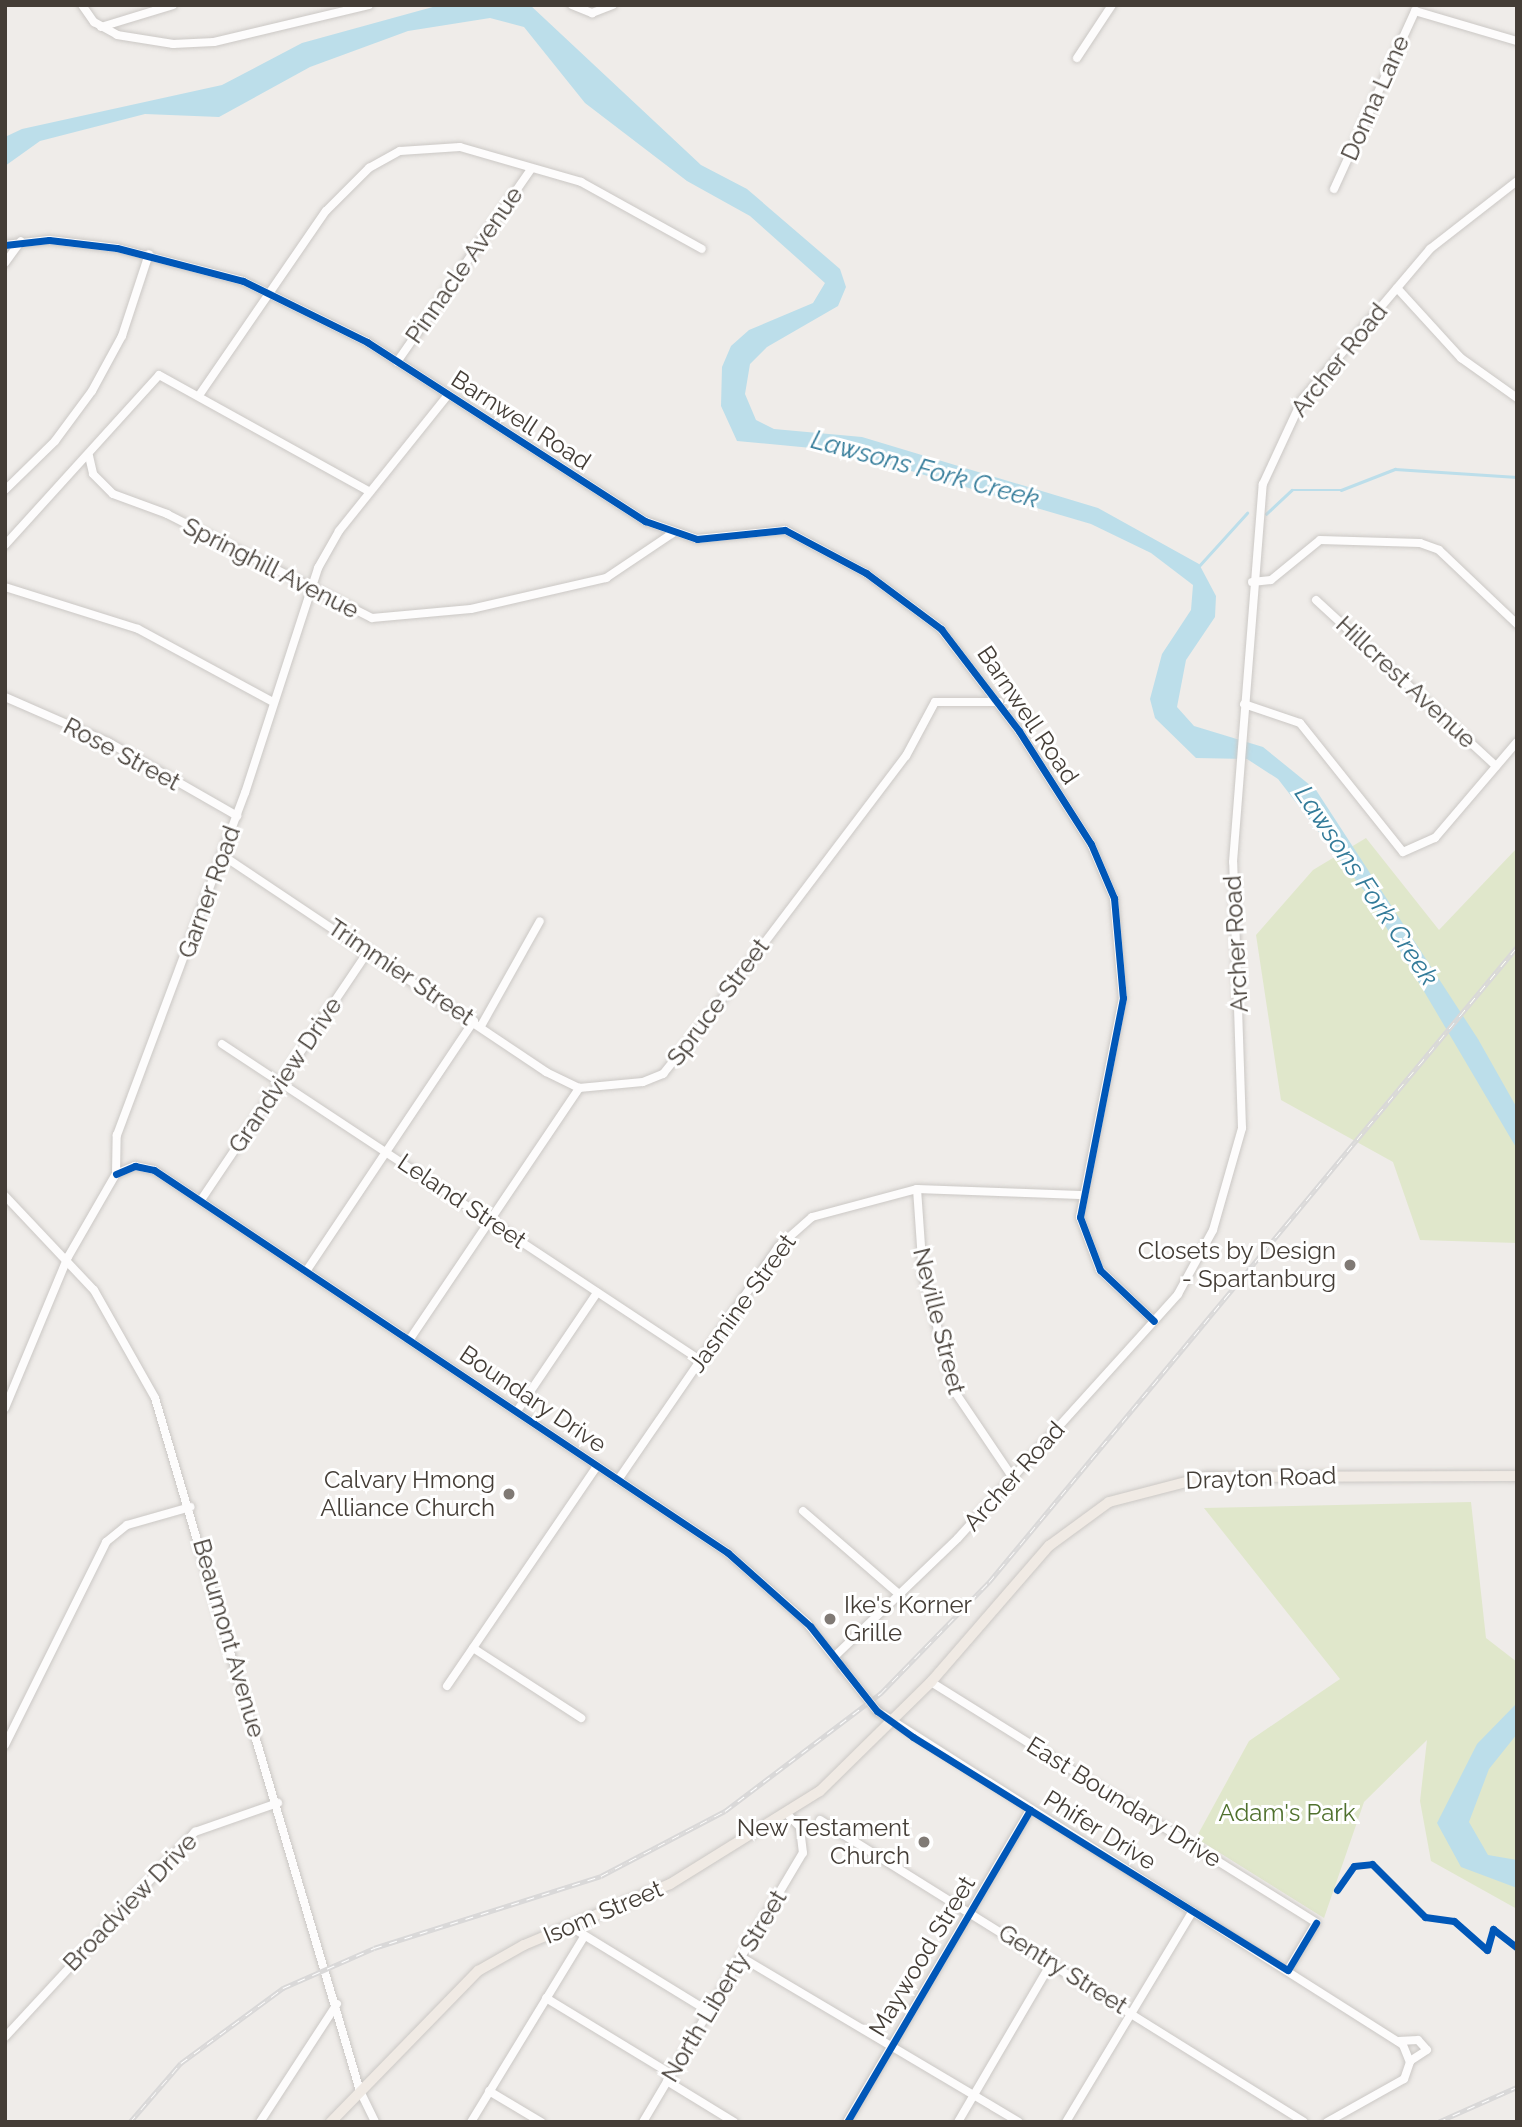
<!DOCTYPE html>
<style>
body{margin:0}
#map{position:relative;width:1522px;height:2127px;overflow:hidden;background:#efece9;font-family:Raleway,sans-serif}
div>[style]{position:absolute}
[style*='--x']{left:calc(var(--x)*1px);top:calc(var(--y)*1px);width:calc(var(--w)*1px);rotate:calc(var(--a)*1deg)}
.green>*{inset:0;background:#e0e7cb}
.water>*{inset:0;background:#bcdeea}
.stream>*{height:2.5px;margin:-1.25px;padding:0 1.25px;transform-origin:1.25px;border-radius:1.25px;background:#bcdeea}
.roads{filter:drop-shadow(0 0 2px #cbc8c5) drop-shadow(0 0 2px #cbc8c5)}
.minor>*{height:8px;margin:-4px;padding:0 4px;transform-origin:4px;border-radius:4px;background:#fdfcfc}
.major>*{height:10px;margin:-5px;padding:0 5px;transform-origin:5px;border-radius:5px;background:#f0eae4}
.rail>*{height:5px;margin-top:-2.5px;transform-origin:0;background:repeating-linear-gradient(90deg,#fff 0 8px,#d9d8d8 0 16px);box-sizing:border-box;border-block:2px solid #d9d8d8}
.bridges{filter:drop-shadow(0 0 2px #cbc8c5) drop-shadow(0 0 2px #cbc8c5)}
.minor-bridge>*{height:8px;margin:-4px;padding:0 4px;transform-origin:4px;border-radius:4px;background:#fdfcfc}
.cycleway>*{height:7px;margin:-3.5px;padding:0 3.5px;transform-origin:3.5px;border-radius:3.5px;background:#0057b8}
.dots>*{width:19px;height:19px;translate:-50% -50%;box-sizing:border-box;border:4px solid #fff;border-radius:50%}
span{translate:-50% -50%;white-space:nowrap;text-align:center;line-height:1.15;-webkit-text-stroke:6px #fff;paint-order:stroke}
.street-label{font-size:24px;color:#443d36}
.poi-label{font-size:24px;color:#443d36}
.right{translate:-100% -50%;text-align:right}
.left{translate:0 -50%;text-align:left}
.park-label{font-size:24px;color:#50712e}
.water-label{font-size:26px;color:#337b99;font-style:italic}
.frame{position:absolute;inset:0;border:7px solid #443d36;pointer-events:none}
</style>
<div id="map">
<div class="green">
<i style="clip-path:polygon(1366px 838px,1439px 930px,1517px 848px,1517px 1243px,1420px 1240px,1393px 1162px,1281px 1100px,1256px 935px,1313px 870px)"></i>
<i style="clip-path:polygon(1471px 1502px,1486px 1638px,1517px 1662px,1517px 1909px,1431px 1861px,1420px 1801px,1427px 1740px,1364px 1802px,1324px 1918px,1196px 1838px,1249px 1741px,1340px 1679px,1204px 1508px)"></i>
</div>
<div class="water">
<i style="clip-path:polygon(440px 5px,530px 5px,701px 165px,747px 189px,840px 269px,846px 287px,838px 306px,767px 347px,750px 364px,745px 394px,756px 420px,774px 429px,862px 437px,1098px 508px,1199px 564px,1216px 596px,1215px 617px,1186px 660px,1177px 707px,1194px 726px,1263px 747px,1316px 790px,1478px 1039px,1517px 1108px,1517px 1149px,1366px 893px,1278px 779px,1247px 759px,1196px 758px,1155px 718px,1150px 699px,1162px 654px,1191px 610px,1193px 585px,1151px 553px,1091px 524px,843px 451px,737px 441px,721px 406px,722px 367px,731px 346px,749px 330px,813px 303px,825px 283px,750px 216px,687px 181px,585px 103px,524px 27px,490px 18px,408px 31px,310px 67px,219px 117px,145px 114px,40px 141px,5px 166px,5px 137px,22px 129px,222px 85px,302px 43px)"></i>
<i style="clip-path:polygon(1517px 1703px,1517px 1734px,1489px 1769px,1469px 1822px,1488px 1855px,1517px 1860px,1517px 1888px,1461px 1867px,1437px 1823px,1477px 1744px)"></i>
</div>
<div class="stream">
<i style="--x:1266;--y:514;--w:35;--a:-43"></i>
<i style="--x:1292;--y:490;--w:49;--a:0"></i>
<i style="--x:1341;--y:490;--w:58;--a:-21.3"></i>
<i style="--x:1395;--y:469;--w:122;--a:3.8"></i>
<i style="--x:1198;--y:567;--w:73;--a:-47.8"></i>
</div>
<div class="roads">
<div class="minor">
<i style="--x:82;--y:5;--w:21;--a:55"></i>
<i style="--x:94;--y:22;--w:26;--a:29"></i>
<i style="--x:117;--y:35;--w:57;--a:9.1"></i>
<i style="--x:173;--y:44;--w:41;--a:-2.8"></i>
<i style="--x:214;--y:42;--w:159;--a:-13.4"></i>
<i style="--x:572;--y:5;--w:22;--a:22"></i>
<i style="--x:592;--y:13;--w:22;--a:-21"></i>
<i style="--x:101;--y:27;--w:75;--a:-17"></i>
<i style="--x:1077;--y:58;--w:64;--a:-56.6"></i>
<i style="--x:1334;--y:189;--w:196;--a:-65.5"></i>
<i style="--x:1415;--y:11;--w:106;--a:16.4"></i>
<i style="--x:5;--y:245;--w:44;--a:-6.5"></i>
<i style="--x:49;--y:240;--w:68;--a:6.7"></i>
<i style="--x:117;--y:248;--w:130;--a:14.7"></i>
<i style="--x:243;--y:281;--w:138;--a:26.2"></i>
<i style="--x:367;--y:342;--w:331;--a:32.8"></i>
<i style="--x:645;--y:521;--w:55;--a:19.1"></i>
<i style="--x:697;--y:539;--w:88;--a:-5.8"></i>
<i style="--x:785;--y:530;--w:92;--a:28"></i>
<i style="--x:866;--y:573;--w:94;--a:36.7"></i>
<i style="--x:941;--y:629;--w:128;--a:52.6"></i>
<i style="--x:1019;--y:731;--w:134;--a:57.5"></i>
<i style="--x:1091;--y:844;--w:59;--a:66.9"></i>
<i style="--x:1114;--y:898;--w:100;--a:84.9"></i>
<i style="--x:1123;--y:998;--w:223;--a:101.1"></i>
<i style="--x:1080;--y:1217;--w:57;--a:69.3"></i>
<i style="--x:1100;--y:1270;--w:74;--a:43.4"></i>
<i style="--x:5;--y:263;--w:27;--a:-54"></i>
<i style="--x:1397;--y:288;--w:95;--a:47.6"></i>
<i style="--x:1461;--y:358;--w:69;--a:35.5"></i>
<i style="--x:397;--y:362;--w:235;--a:-55.2"></i>
<i style="--x:200;--y:394;--w:222;--a:-55.5"></i>
<i style="--x:326;--y:211;--w:61;--a:-45"></i>
<i style="--x:369;--y:168;--w:35;--a:-29"></i>
<i style="--x:400;--y:151;--w:60;--a:-3.8"></i>
<i style="--x:460;--y:147;--w:126;--a:16.1"></i>
<i style="--x:581;--y:182;--w:138;--a:29"></i>
<i style="--x:89;--y:456;--w:18;--a:77"></i>
<i style="--x:93;--y:474;--w:28;--a:45"></i>
<i style="--x:113;--y:494;--w:58;--a:20.3"></i>
<i style="--x:167;--y:514;--w:230;--a:26.9"></i>
<i style="--x:372;--y:618;--w:99;--a:-5.2"></i>
<i style="--x:471;--y:609;--w:139;--a:-12.9"></i>
<i style="--x:606;--y:578;--w:81;--a:-33.9"></i>
<i style="--x:5;--y:490;--w:70;--a:-44.4"></i>
<i style="--x:55;--y:441;--w:62;--a:-53.5"></i>
<i style="--x:92;--y:391;--w:63;--a:-61.4"></i>
<i style="--x:122;--y:336;--w:86;--a:-71.8"></i>
<i style="--x:5;--y:545;--w:229;--a:-47.8"></i>
<i style="--x:159;--y:375;--w:241;--a:29"></i>
<i style="--x:1252;--y:582;--w:19;--a:-6"></i>
<i style="--x:1271;--y:580;--w:63;--a:-39.2"></i>
<i style="--x:1320;--y:540;--w:100;--a:1.7"></i>
<i style="--x:1420;--y:543;--w:20;--a:20"></i>
<i style="--x:1439;--y:550;--w:108;--a:43.5"></i>
<i style="--x:5;--y:587;--w:139;--a:17.5"></i>
<i style="--x:138;--y:629;--w:151;--a:28.4"></i>
<i style="--x:1316;--y:600;--w:245;--a:42.7"></i>
<i style="--x:5;--y:697;--w:112;--a:23.6"></i>
<i style="--x:108;--y:742;--w:149;--a:29.8"></i>
<i style="--x:1244;--y:704;--w:59;--a:18.7"></i>
<i style="--x:1300;--y:723;--w:165;--a:51.4"></i>
<i style="--x:1403;--y:852;--w:35;--a:-24"></i>
<i style="--x:1435;--y:838;--w:126;--a:-49.5"></i>
<i style="--x:222;--y:855;--w:390;--a:33.8"></i>
<i style="--x:546;--y:1072;--w:37;--a:26"></i>
<i style="--x:579;--y:1088;--w:64;--a:-5.4"></i>
<i style="--x:643;--y:1082;--w:22;--a:-22"></i>
<i style="--x:663;--y:1074;--w:54;--a:-51"></i>
<i style="--x:697;--y:1032;--w:346;--a:-52.9"></i>
<i style="--x:906;--y:756;--w:61;--a:-61.8"></i>
<i style="--x:935;--y:702;--w:64;--a:0"></i>
<i style="--x:481;--y:1026;--w:120;--a:-60.7"></i>
<i style="--x:222;--y:1044;--w:573;--a:33.47"></i>
<i style="--x:116;--y:1174;--w:21;--a:-23"></i>
<i style="--x:135;--y:1166;--w:19;--a:12"></i>
<i style="--x:154;--y:1170;--w:690;--a:33.71"></i>
<i style="--x:728;--y:1553;--w:106;--a:41.5"></i>
<i style="--x:807;--y:1623;--w:56;--a:51.5"></i>
<i style="--x:917;--y:1189;--w:86;--a:86"></i>
<i style="--x:923;--y:1275;--w:121;--a:74.7"></i>
<i style="--x:955;--y:1392;--w:104;--a:56"></i>
<i style="--x:5;--y:1196;--w:129;--a:46.6"></i>
<i style="--x:94;--y:1290;--w:124;--a:60.5"></i>
<i style="--x:155;--y:1398;--w:723;--a:73.52"></i>
<i style="--x:360;--y:2091;--w:34;--a:64"></i>
<i style="--x:201;--y:1200;--w:301;--a:-56.1"></i>
<i style="--x:307;--y:1270;--w:300;--a:-56.2"></i>
<i style="--x:410;--y:1339;--w:303;--a:-56"></i>
<i style="--x:5;--y:1408;--w:164;--a:-67.4"></i>
<i style="--x:68;--y:1257;--w:96;--a:-60"></i>
<i style="--x:116;--y:1174;--w:39;--a:-89"></i>
<i style="--x:117;--y:1135;--w:365;--a:-69.5"></i>
<i style="--x:245;--y:793;--w:237;--a:-72"></i>
<i style="--x:318;--y:568;--w:43;--a:-60.4"></i>
<i style="--x:339;--y:531;--w:174;--a:-51.3"></i>
<i style="--x:517;--y:1411;--w:143;--a:-55.9"></i>
<i style="--x:618;--y:1480;--w:283;--a:-55.5"></i>
<i style="--x:778;--y:1247;--w:45;--a:-41.4"></i>
<i style="--x:812;--y:1217;--w:109;--a:-14.9"></i>
<i style="--x:917;--y:1189;--w:163;--a:2.1"></i>
<i style="--x:803;--y:1511;--w:130;--a:40.9"></i>
<i style="--x:473;--y:1648;--w:129;--a:32.9"></i>
<i style="--x:835;--y:1656;--w:170;--a:-43.8"></i>
<i style="--x:958;--y:1538;--w:292;--a:-47.9"></i>
<i style="--x:1154;--y:1321;--w:36;--a:-48"></i>
<i style="--x:1178;--y:1294;--w:73;--a:-61.3"></i>
<i style="--x:1213;--y:1230;--w:106;--a:-74.1"></i>
<i style="--x:1242;--y:1128;--w:266;--a:-91.9"></i>
<i style="--x:1233;--y:862;--w:379;--a:-85.5"></i>
<i style="--x:1263;--y:484;--w:93;--a:-65.1"></i>
<i style="--x:1302;--y:400;--w:198;--a:-49.7"></i>
<i style="--x:1430;--y:249;--w:110;--a:-38"></i>
<i style="--x:931;--y:1682;--w:454;--a:32"></i>
<i style="--x:1316;--y:1923;--w:55;--a:120.8"></i>
<i style="--x:447;--y:1686;--w:266;--a:-55.7"></i>
<i style="--x:877;--y:1711;--w:623;--a:32.41"></i>
<i style="--x:1403;--y:2045;--w:18;--a:68"></i>
<i style="--x:1410;--y:2062;--w:18;--a:109"></i>
<i style="--x:1404;--y:2079;--w:88;--a:150.8"></i>
<i style="--x:5;--y:1745;--w:227;--a:-63.5"></i>
<i style="--x:106;--y:1542;--w:27;--a:-39"></i>
<i style="--x:127;--y:1525;--w:66;--a:-15.9"></i>
<i style="--x:820;--y:1820;--w:570;--a:31.96"></i>
<i style="--x:571;--y:1927;--w:161;--a:31.5"></i>
<i style="--x:741;--y:1957;--w:323;--a:30.7"></i>
<i style="--x:546;--y:1998;--w:146;--a:31.3"></i>
<i style="--x:5;--y:2037;--w:280;--a:-47.2"></i>
<i style="--x:195;--y:1832;--w:88;--a:-19.3"></i>
<i style="--x:1398;--y:2041;--w:20;--a:-3"></i>
<i style="--x:1418;--y:2040;--w:13;--a:48"></i>
<i style="--x:1427;--y:2050;--w:20;--a:147"></i>
<i style="--x:667;--y:2081;--w:79;--a:31.5"></i>
<i style="--x:489;--y:2091;--w:61;--a:30.8"></i>
<i style="--x:260;--y:2122;--w:141;--a:-56.9"></i>
<i style="--x:471;--y:2122;--w:217;--a:-58.6"></i>
<i style="--x:643;--y:2122;--w:313;--a:-59.3"></i>
<i style="--x:803;--y:1853;--w:26;--a:-97"></i>
<i style="--x:800;--y:1827;--w:18;--a:-135"></i>
<i style="--x:847;--y:2122;--w:362;--a:-59.6"></i>
<i style="--x:958;--y:2122;--w:186;--a:-59.6"></i>
<i style="--x:1066;--y:2122;--w:246;--a:-59"></i>
</div>
<div class="major">
<i style="--x:331;--y:2122;--w:211;--a:-45.8"></i>
<i style="--x:478;--y:1971;--w:53;--a:-29.5"></i>
<i style="--x:524;--y:1945;--w:158;--a:-22.7"></i>
<i style="--x:670;--y:1884;--w:176;--a:-31.8"></i>
<i style="--x:820;--y:1791;--w:156;--a:-44.5"></i>
<i style="--x:931;--y:1682;--w:180;--a:-49.1"></i>
<i style="--x:1049;--y:1546;--w:74;--a:-36.3"></i>
<i style="--x:1109;--y:1502;--w:100;--a:-14.5"></i>
<i style="--x:1206;--y:1477;--w:311;--a:-0.2"></i>
</div>
</div>
<div class="rail">
<i style="--x:130;--y:2122;--w:78;--a:-49.2"></i>
<i style="--x:181;--y:2063;--w:127;--a:-36.3"></i>
<i style="--x:283;--y:1988;--w:99;--a:-23.7"></i>
<i style="--x:374;--y:1948;--w:238;--a:-17.6"></i>
<i style="--x:601;--y:1876;--w:140;--a:-27.7"></i>
<i style="--x:725;--y:1811;--w:196;--a:-37.1"></i>
<i style="--x:881;--y:1693;--w:155;--a:-45.8"></i>
<i style="--x:989;--y:1582;--w:826;--a:-50.26"></i>
<i style="--x:1438;--y:2122;--w:86;--a:-23.9"></i>
</div>
<div class="bridges">
<div class="minor-bridge">
<i style="--x:842;--y:1667;--w:56;--a:51.5"></i>
</div>
</div>
<div class="cycleway">
<i style="--x:5;--y:245;--w:44;--a:-6.5"></i>
<i style="--x:49;--y:240;--w:68;--a:6.7"></i>
<i style="--x:117;--y:248;--w:130;--a:14.7"></i>
<i style="--x:243;--y:281;--w:138;--a:26.2"></i>
<i style="--x:367;--y:342;--w:331;--a:32.8"></i>
<i style="--x:645;--y:521;--w:55;--a:19.1"></i>
<i style="--x:697;--y:539;--w:88;--a:-5.8"></i>
<i style="--x:785;--y:530;--w:92;--a:28"></i>
<i style="--x:866;--y:573;--w:94;--a:36.7"></i>
<i style="--x:941;--y:629;--w:128;--a:52.6"></i>
<i style="--x:1019;--y:731;--w:134;--a:57.5"></i>
<i style="--x:1091;--y:844;--w:59;--a:66.9"></i>
<i style="--x:1114;--y:898;--w:100;--a:84.9"></i>
<i style="--x:1123;--y:998;--w:223;--a:101.1"></i>
<i style="--x:1080;--y:1217;--w:57;--a:69.3"></i>
<i style="--x:1100;--y:1270;--w:74;--a:43.4"></i>
<i style="--x:116;--y:1174;--w:21;--a:-23"></i>
<i style="--x:135;--y:1166;--w:19;--a:12"></i>
<i style="--x:154;--y:1170;--w:690;--a:33.71"></i>
<i style="--x:728;--y:1553;--w:110;--a:41.7"></i>
<i style="--x:810;--y:1626;--w:108;--a:51.8"></i>
<i style="--x:877;--y:1711;--w:44;--a:35.8"></i>
<i style="--x:913;--y:1737;--w:441;--a:31.9"></i>
<i style="--x:1288;--y:1970;--w:55;--a:-59.2"></i>
<i style="--x:1337;--y:1890;--w:29;--a:-55"></i>
<i style="--x:1354;--y:1866;--w:18;--a:-6"></i>
<i style="--x:1372;--y:1864;--w:75;--a:45"></i>
<i style="--x:1425;--y:1917;--w:29;--a:8"></i>
<i style="--x:1454;--y:1921;--w:44;--a:41.3"></i>
<i style="--x:1487;--y:1950;--w:22;--a:-74"></i>
<i style="--x:1493;--y:1929;--w:31;--a:38"></i>
<i style="--x:847;--y:2122;--w:362;--a:-59.6"></i>
</div>
<div class="dots">
<i style="left:1350px;top:1265px;background:#807a75"></i>
<i style="left:509px;top:1494px;background:#807a75"></i>
<i style="left:830px;top:1619px;background:#807a75"></i>
<i style="left:924px;top:1842px;background:#807a75"></i>
</div>
<div class="street-label">
<span style="left:1375px;top:98px;rotate:-66deg">Donna Lane</span>
<span style="left:464px;top:265px;rotate:-55deg">Pinnacle Avenue</span>
<span style="left:1339px;top:360px;rotate:-51deg">Archer Road</span>
<span style="left:521px;top:420px;rotate:33deg">Barnwell Road</span>
<span style="left:271px;top:568px;rotate:27deg">Springhill Avenue</span>
<span style="left:1406px;top:682px;rotate:43deg">Hillcrest Avenue</span>
<span style="left:1028px;top:715px;rotate:56deg">Barnwell Road</span>
<span style="left:122px;top:754px;rotate:28deg">Rose Street</span>
<span style="left:209px;top:892px;rotate:-70deg">Garner Road</span>
<span style="left:1236px;top:944px;rotate:-93deg">Archer Road</span>
<span style="left:401px;top:972px;rotate:34deg">Trimmier Street</span>
<span style="left:718px;top:1002px;rotate:-53deg">Spruce Street</span>
<span style="left:285px;top:1075px;rotate:-56deg">Grandview Drive</span>
<span style="left:462px;top:1201px;rotate:34deg">Leland Street</span>
<span style="left:742px;top:1303px;rotate:-54deg">Jasmine Street</span>
<span style="left:939px;top:1321px;rotate:76deg">Neville Street</span>
<span style="left:533px;top:1399px;rotate:34deg">Boundary Drive</span>
<span style="left:1014px;top:1476px;rotate:-48deg">Archer Road</span>
<span style="left:1261px;top:1478px;rotate:-2deg">Drayton Road</span>
<span style="left:229px;top:1638px;rotate:74deg">Beaumont Avenue</span>
<span style="left:1124px;top:1802px;rotate:32deg">East Boundary Drive</span>
<span style="left:1100px;top:1830px;rotate:32deg">Phifer Drive</span>
<span style="left:130px;top:1902px;rotate:-46deg">Broadview Drive</span>
<span style="left:603px;top:1912px;rotate:-23deg">Isom Street</span>
<span style="left:922px;top:1956px;rotate:-59deg">Maywood Street</span>
<span style="left:1063px;top:1969px;rotate:32deg">Gentry Street</span>
<span style="left:724px;top:1986px;rotate:-59deg">North Liberty Street</span>
</div>
<div class="poi-label">
<span class="right" style="left:1336px;top:1265px">Closets by Design<br>- Spartanburg</span>
<span class="right" style="left:495px;top:1494px">Calvary Hmong<br>Alliance Church</span>
<span class="left" style="left:844px;top:1619px">Ike's Korner<br>Grille</span>
<span class="right" style="left:910px;top:1842px">New Testament<br>Church</span>
</div>
<div class="park-label">
<span style="left:1287px;top:1813px">Adam's Park</span>
</div>
<div class="water-label">
<span style="left:925px;top:470px;rotate:15deg">Lawsons Fork Creek</span>
<span style="left:1366px;top:886px;rotate:56deg">Lawsons Fork Creek</span>
</div>
<div class="frame"></div>
</div>
